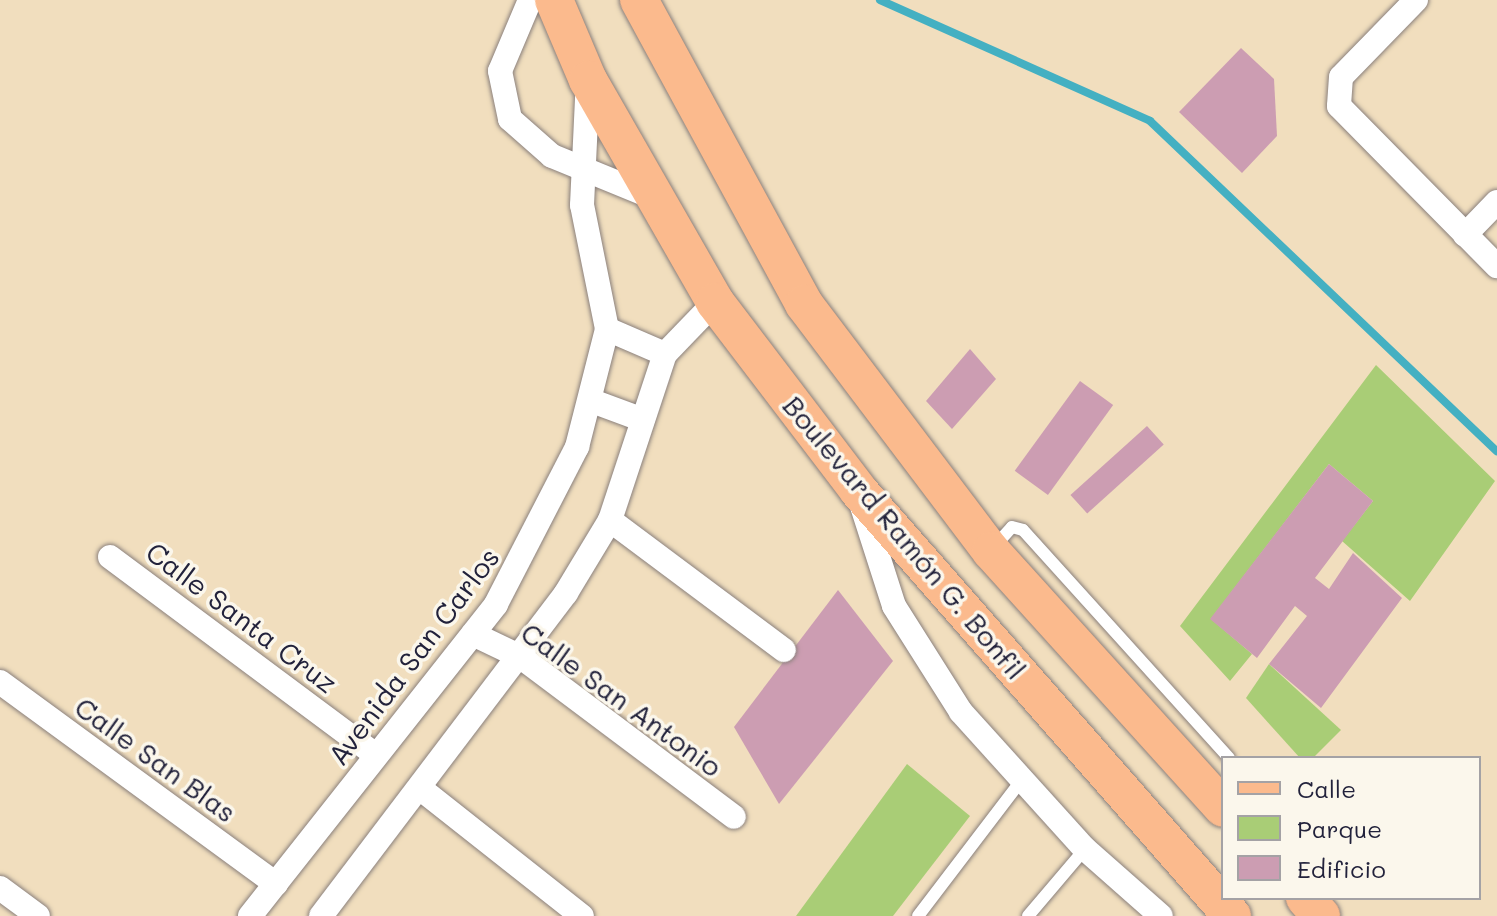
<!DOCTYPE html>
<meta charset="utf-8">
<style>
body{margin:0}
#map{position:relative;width:1497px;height:916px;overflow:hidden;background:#f1debe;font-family:Mali,sans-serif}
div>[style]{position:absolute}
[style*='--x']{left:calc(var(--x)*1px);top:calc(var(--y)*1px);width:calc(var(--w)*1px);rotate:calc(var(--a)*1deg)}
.green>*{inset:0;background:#a9cd76}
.stream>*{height:8px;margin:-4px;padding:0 4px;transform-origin:4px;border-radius:4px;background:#44b0c2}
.building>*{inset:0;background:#cc9db2;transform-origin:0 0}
.roads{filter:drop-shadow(0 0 2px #8a807c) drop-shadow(0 0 2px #8a807c)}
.service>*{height:12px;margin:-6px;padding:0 6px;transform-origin:6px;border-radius:6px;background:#fff}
.minor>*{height:24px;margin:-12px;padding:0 12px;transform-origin:12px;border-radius:12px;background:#fff}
.primary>*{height:38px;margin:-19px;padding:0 19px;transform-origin:19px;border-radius:19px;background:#fbba8d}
span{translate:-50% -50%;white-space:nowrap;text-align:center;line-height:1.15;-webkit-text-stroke:7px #fbf7ec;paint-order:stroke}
.street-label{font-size:28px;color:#22223b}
.legend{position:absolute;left:1221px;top:756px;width:260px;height:144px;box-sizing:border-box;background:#fbf7ec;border:2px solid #a4a2a5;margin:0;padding:10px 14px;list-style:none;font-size:24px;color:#22223b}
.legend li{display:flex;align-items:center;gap:16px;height:40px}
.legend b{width:40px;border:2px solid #a4a2a5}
</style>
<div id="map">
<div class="green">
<i style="clip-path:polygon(1376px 365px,1495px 481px,1410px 601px,1342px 541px,1373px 501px,1329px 464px,1211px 619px,1252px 654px,1230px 681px,1180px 626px)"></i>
<i style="clip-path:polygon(1269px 664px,1341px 730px,1313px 758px,1300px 758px,1246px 698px)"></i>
<i style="clip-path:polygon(907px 764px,970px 816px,893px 916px,796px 916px)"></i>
</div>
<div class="stream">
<i style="--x:880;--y:0;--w:296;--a:24.1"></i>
<i style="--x:1150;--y:121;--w:479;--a:43.6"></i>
</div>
<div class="building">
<i style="clip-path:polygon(1241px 48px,1274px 79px,1277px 136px,1242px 173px,1179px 112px)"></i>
<i style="clip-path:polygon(970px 349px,996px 379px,952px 429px,926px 401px)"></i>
<i style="left:1080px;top:381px;width:41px;height:111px;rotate:36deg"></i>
<i style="left:1147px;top:426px;width:25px;height:103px;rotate:48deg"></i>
<i style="clip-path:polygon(1329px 464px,1373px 501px,1315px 578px,1329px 589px,1353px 553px,1402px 598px,1321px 708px,1269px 664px,1307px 616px,1295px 606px,1257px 658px,1210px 619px)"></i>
<i style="clip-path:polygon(838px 590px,893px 661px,779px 804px,734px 727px)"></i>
</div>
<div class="roads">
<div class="service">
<i style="--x:993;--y:548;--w:28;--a:-48"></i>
<i style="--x:1012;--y:527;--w:11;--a:15"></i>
<i style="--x:1023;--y:530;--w:307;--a:47.9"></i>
<i style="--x:918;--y:916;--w:170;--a:-52.7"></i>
<i style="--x:1028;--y:916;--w:88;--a:-49.6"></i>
</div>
<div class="minor">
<i style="--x:530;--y:0;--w:77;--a:112.9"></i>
<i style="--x:500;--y:71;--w:49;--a:78.2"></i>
<i style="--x:510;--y:119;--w:56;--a:41.4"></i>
<i style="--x:552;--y:156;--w:113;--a:22.3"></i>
<i style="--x:1416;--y:0;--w:107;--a:134.2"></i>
<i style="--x:1341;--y:77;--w:29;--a:94"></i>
<i style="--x:1339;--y:106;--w:225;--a:45.4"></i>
<i style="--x:1465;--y:235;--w:46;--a:-45.9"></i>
<i style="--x:607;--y:329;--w:63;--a:23.3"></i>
<i style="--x:592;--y:401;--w:54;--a:20.4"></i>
<i style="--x:860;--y:500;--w:111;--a:72.2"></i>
<i style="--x:894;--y:606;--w:125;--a:57.7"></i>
<i style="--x:961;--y:712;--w:185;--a:47.9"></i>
<i style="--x:1085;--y:849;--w:101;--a:41.4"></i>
<i style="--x:610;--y:520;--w:217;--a:36.8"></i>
<i style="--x:110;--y:557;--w:332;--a:36.7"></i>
<i style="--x:473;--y:634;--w:53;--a:25.6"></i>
<i style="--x:521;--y:657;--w:266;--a:36.9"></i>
<i style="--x:0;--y:682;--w:342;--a:36.2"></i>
<i style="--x:421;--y:789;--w:205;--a:38.3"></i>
<i style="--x:0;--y:888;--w:47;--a:36.4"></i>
<i style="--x:250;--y:916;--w:397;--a:-51.7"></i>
<i style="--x:496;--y:604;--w:177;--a:-62.7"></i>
<i style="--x:577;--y:447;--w:122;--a:-75.7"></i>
<i style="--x:607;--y:329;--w:126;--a:-101.4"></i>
<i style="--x:582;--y:205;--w:125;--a:-87.3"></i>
<i style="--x:321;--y:916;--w:405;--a:-52.8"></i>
<i style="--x:566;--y:593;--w:85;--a:-58.9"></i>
<i style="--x:610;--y:520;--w:175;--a:-71.7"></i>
<i style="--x:665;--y:354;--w:72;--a:-46.1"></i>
</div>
<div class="primary">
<i style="--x:554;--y:0;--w:87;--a:67"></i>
<i style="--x:588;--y:80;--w:256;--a:60.2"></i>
<i style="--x:715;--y:302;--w:236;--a:52.7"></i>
<i style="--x:858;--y:490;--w:567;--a:48.72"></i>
<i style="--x:639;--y:0;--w:346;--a:61.5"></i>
<i style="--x:804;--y:304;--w:310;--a:52.9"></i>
<i style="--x:991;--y:551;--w:346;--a:47.9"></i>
<i style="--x:1305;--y:898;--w:24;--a:48"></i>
</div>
</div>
<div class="street-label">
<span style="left:905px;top:537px;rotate:50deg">Boulevard Ramón G. Bonfil</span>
<span style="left:242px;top:617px;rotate:37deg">Calle Santa Cruz</span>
<span style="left:413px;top:656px;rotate:-53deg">Avenida San Carlos</span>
<span style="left:622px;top:699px;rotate:36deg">Calle San Antonio</span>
<span style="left:156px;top:759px;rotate:36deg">Calle San Blas</span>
</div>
<ul class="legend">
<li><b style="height:10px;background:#fbba8d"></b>Calle</li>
<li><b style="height:22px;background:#a9cd76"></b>Parque</li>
<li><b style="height:22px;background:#cc9db2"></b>Edificio</li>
</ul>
</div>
